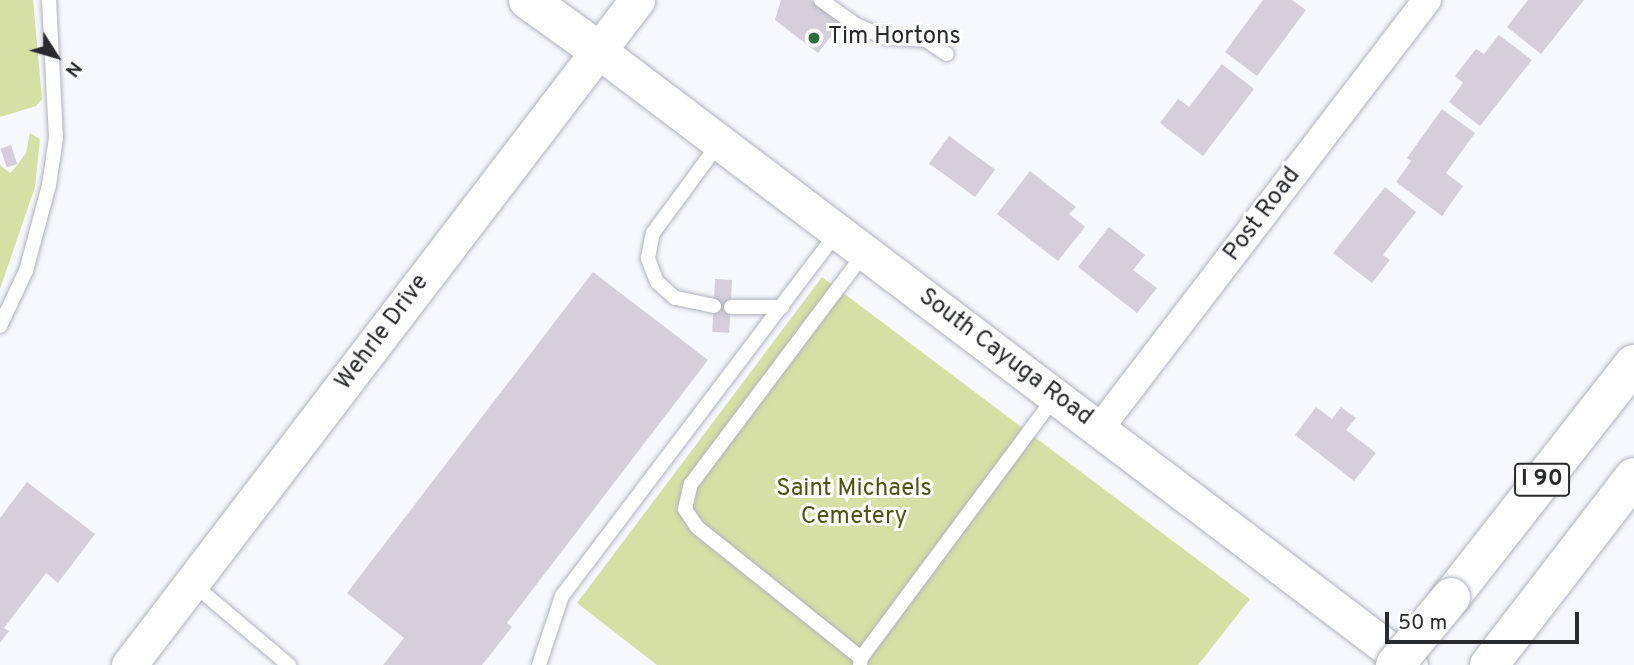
<!DOCTYPE html>
<style>
body{margin:0}
#map{position:relative;width:1634px;height:665px;overflow:hidden;background:#f7f8fd;font-family:Overpass,sans-serif}
div>[style]{position:absolute}
[style*='--x']{left:calc(var(--x)*1px);top:calc(var(--y)*1px);width:calc(var(--w)*1px);rotate:calc(var(--a)*1deg)}
.green>*{inset:0;background:#d6dfa4}
.building>*{inset:0;background:#d4cfda;transform-origin:0 0}
.roads{filter:drop-shadow(0 0 2px #b0b3be) drop-shadow(0 0 2px #b0b3be)}
.service>*{height:14px;margin:-7px;padding:0 7px;transform-origin:7px;border-radius:7px;background:#fff}
.minor>*{height:28px;margin:-14px;padding:0 14px;transform-origin:14px;border-radius:14px;background:#fff}
.tertiary>*{height:35px;margin:-17.5px;padding:0 17.5px;transform-origin:17.5px;border-radius:17.5px;background:#fff}
.secondary>*{height:38px;margin:-19px;padding:0 19px;transform-origin:19px;border-radius:19px;background:#fff}
.motorway>*{height:38px;margin:-19px;padding:0 19px;transform-origin:19px;border-radius:19px;background:#fff}
.bridges{filter:drop-shadow(0 0 2px #b0b3be) drop-shadow(0 0 2px #b0b3be)}
.motorway-bridge>*{height:38px;margin:-19px;padding:0 19px;transform-origin:19px;border-radius:19px;background:#fff}
.dots>*{width:19px;height:19px;translate:-50% -50%;box-sizing:border-box;border:4px solid #fff;border-radius:50%}
span{translate:-50% -50%;white-space:nowrap;text-align:center;line-height:1.15;-webkit-text-stroke:6px #fff;paint-order:stroke}
.shield-label span{padding:2px 5px;background:#fff;border:2px solid;border-radius:5px;-webkit-text-stroke-width:0}
.shield-label{font-size:23px;color:#292a2e;font-weight:700}
.poi-label{font-size:24px;color:#292a2e}
.left{translate:0 -50%;text-align:left}
.street-label{font-size:24px;color:#292a2e}
.park-label{font-size:24px;color:#4e550f}
.north{position:absolute;left:21px;top:21px;width:70px;height:70px;-webkit-text-stroke:5px #fff;paint-order:stroke;rotate:127deg;font-size:19px;font-weight:700;line-height:28px;text-align:center;color:#292a2e}
.north::after{content:'';display:block;margin:auto;width:24px;height:32px;background:#292a2e;clip-path:polygon(50% 0,100% 100%,50% 72%,0 100%)}
.scale{position:absolute;left:1385px;top:612px;width:194px;height:32px;box-sizing:border-box;border:4px solid #292a2e;border-top:0;padding-left:9px;font-size:21px;line-height:24px;white-space:nowrap;color:#292a2e;-webkit-text-stroke:5px #fff;paint-order:stroke}
</style>
<div id="map">
<div class="green">
<i style="clip-path:polygon(0 0,33px 0,42px 99px,36px 106px,0 117px)"></i>
<i style="clip-path:polygon(30px 133px,40px 139px,35px 187px,0 289px,0 165px,10px 173px,15px 168px,26px 153px)"></i>
<i style="clip-path:polygon(822px 277px,1250px 599px,1198px 665px,657px 665px,577px 603px)"></i>
</div>
<div class="building">
<i style="clip-path:polygon(781px 0,811px 0,841px 23px,818px 53px,775px 20px)"></i>
<i style="clip-path:polygon(1263px 0,1292px 0,1306px 10px,1257px 76px,1225px 52px)"></i>
<i style="clip-path:polygon(1528px 0,1584px 0,1541px 54px,1507px 27px)"></i>
<i style="clip-path:polygon(1499px 35px,1532px 60px,1480px 126px,1449px 102px,1463px 83px,1455px 76px,1476px 49px,1484px 54px)"></i>
<i style="clip-path:polygon(1222px 64px,1254px 89px,1203px 156px,1160px 123px,1178px 99px,1189px 107px)"></i>
<i style="clip-path:polygon(1442px 109px,1475px 133px,1446px 173px,1463px 186px,1442px 216px,1396px 182px,1411px 161px,1407px 158px)"></i>
<i style="left:949px;top:136px;width:57px;height:34px;rotate:36deg"></i>
<i style="left:11px;top:145px;width:20px;height:11px;rotate:72deg"></i>
<i style="clip-path:polygon(1030px 171px,1076px 207px,1069px 214px,1085px 227px,1058px 261px,997px 214px)"></i>
<i style="clip-path:polygon(1385px 187px,1416px 212px,1383px 255px,1390px 260px,1372px 283px,1333px 253px)"></i>
<i style="clip-path:polygon(1109px 227px,1145px 255px,1133px 270px,1157px 288px,1137px 313px,1078px 267px)"></i>
<i style="clip-path:polygon(593px 272px,708px 360px,507px 623px,512px 627px,482px 665px,383px 665px,404px 638px,347px 593px)"></i>
<i style="left:715px;top:279px;width:17px;height:53px;rotate:3deg"></i>
<i style="clip-path:polygon(1316px 407px,1332px 419px,1341px 407px,1356px 418px,1346px 430px,1376px 453px,1354px 481px,1295px 435px)"></i>
<i style="clip-path:polygon(27px 482px,95px 534px,58px 583px,46px 573px,4px 628px,9px 631px,0 643px,0 518px)"></i>
</div>
<div class="roads">
<div class="service">
<i style="--x:821;--y:0;--w:43;--a:35.5"></i>
<i style="--x:856;--y:25;--w:30;--a:23"></i>
<i style="--x:884;--y:37;--w:42;--a:4.1"></i>
<i style="--x:926;--y:40;--w:25;--a:34"></i>
<i style="--x:714;--y:306;--w:40;--a:-168"></i>
<i style="--x:675;--y:298;--w:24;--a:-138"></i>
<i style="--x:657;--y:282;--w:26;--a:-111"></i>
<i style="--x:648;--y:258;--w:25;--a:-79"></i>
<i style="--x:653;--y:233;--w:112;--a:-53.7"></i>
<i style="--x:731;--y:307;--w:51;--a:0"></i>
<i style="--x:0;--y:326;--w:61;--a:-64.7"></i>
<i style="--x:26;--y:271;--w:89;--a:-75"></i>
<i style="--x:49;--y:185;--w:48;--a:-81.5"></i>
<i style="--x:56;--y:138;--w:138;--a:-92.9"></i>
<i style="--x:193;--y:584;--w:126;--a:40.2"></i>
<i style="--x:861;--y:658;--w:210;--a:-141.4"></i>
<i style="--x:697;--y:527;--w:22;--a:-124"></i>
<i style="--x:685;--y:509;--w:26;--a:-77"></i>
<i style="--x:691;--y:484;--w:290;--a:-53.1"></i>
<i style="--x:539;--y:665;--w:73;--a:-71.6"></i>
<i style="--x:562;--y:596;--w:458;--a:-52.9"></i>
<i style="--x:860;--y:665;--w:7;--a:-82"></i>
<i style="--x:861;--y:658;--w:325;--a:-53.4"></i>
</div>
<div class="minor">
<i style="--x:1099;--y:429;--w:540;--a:-52.6"></i>
</div>
<div class="tertiary">
<i style="--x:599;--y:51;--w:1017;--a:37.13"></i>
<i style="--x:129;--y:665;--w:837;--a:-52.62"></i>
</div>
<div class="secondary">
<i style="--x:528;--y:0;--w:87;--a:35.7"></i>
</div>
<div class="motorway">
<i style="--x:1451;--y:597;--w:296;--a:-51.9"></i>
<i style="--x:1489;--y:665;--w:237;--a:-52.4"></i>
</div>
</div>
<div class="bridges">
<div class="motorway-bridge">
<i style="--x:1395;--y:665;--w:88;--a:-50.5"></i>
</div>
</div>
<div class="dots">
<i style="left:814px;top:38px;background:#2b6f3a"></i>
</div>
<div class="shield-label">
<span style="left:1542px;top:480px">I 90</span>
</div>
<div class="poi-label">
<span class="left" style="left:828px;top:38px">Tim Hortons</span>
</div>
<div class="street-label">
<span style="left:1263px;top:215px;rotate:-53deg">Post Road</span>
<span style="left:383px;top:333px;rotate:-53deg">Wehrle Drive</span>
<span style="left:1005px;top:358px;rotate:37deg">South Cayuga Road</span>
</div>
<div class="park-label">
<span style="left:854px;top:504px">Saint Michaels<br>Cemetery</span>
</div>
<div class="north">N</div>
<div class="scale">50 m</div>
</div>
